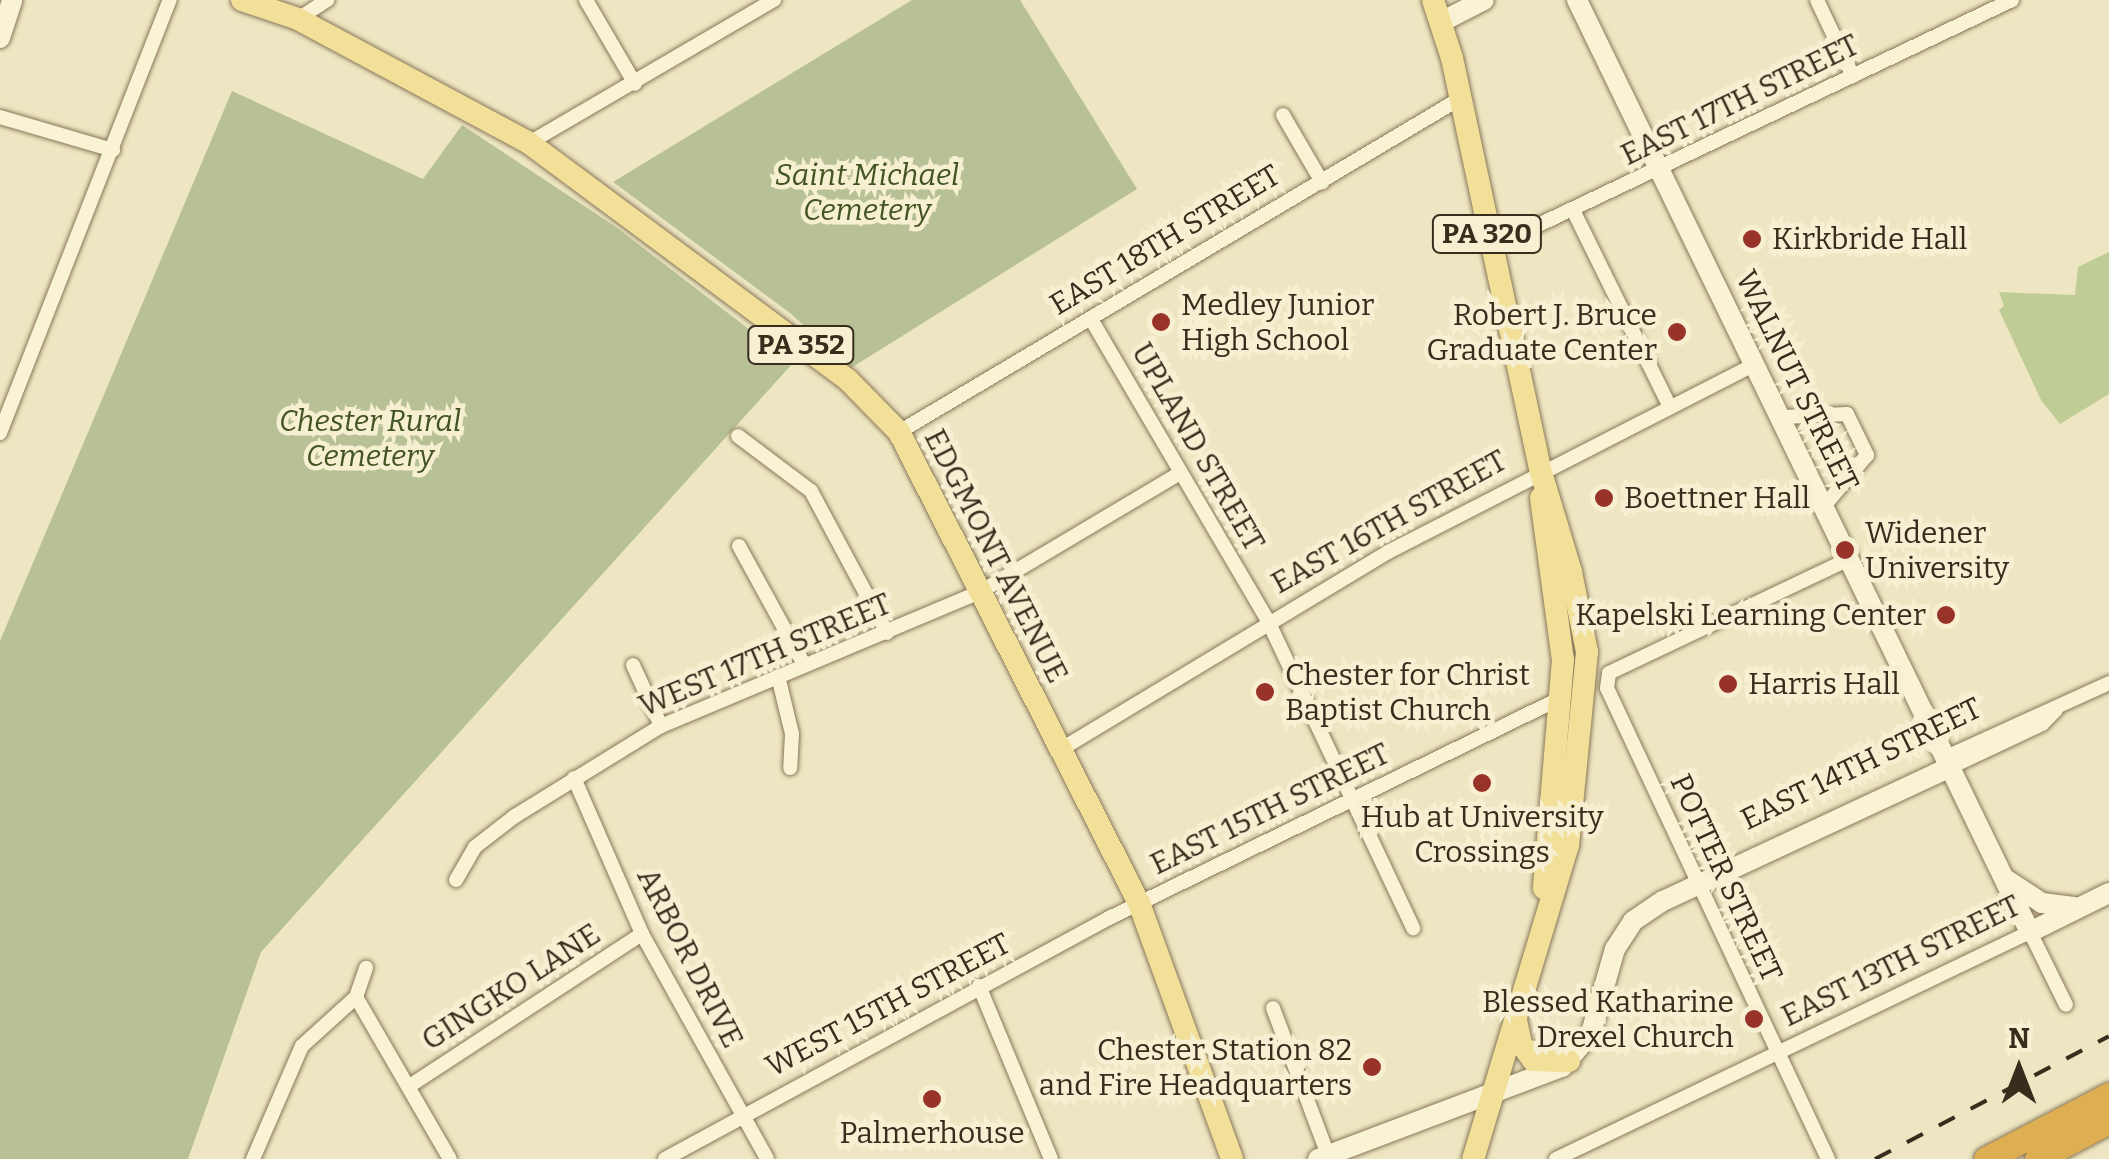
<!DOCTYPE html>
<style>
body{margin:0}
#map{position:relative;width:2109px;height:1159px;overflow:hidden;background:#eee6c2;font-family:Bitter,serif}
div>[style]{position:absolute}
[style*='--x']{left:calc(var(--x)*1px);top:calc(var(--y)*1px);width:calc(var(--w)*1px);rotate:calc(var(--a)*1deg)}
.green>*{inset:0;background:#c0cc96}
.cemetery>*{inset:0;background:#b7c195}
.roads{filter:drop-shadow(0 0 2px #887759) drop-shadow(0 0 2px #887759)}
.street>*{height:14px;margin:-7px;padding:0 7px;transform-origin:7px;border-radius:7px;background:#f9f2d5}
.secondary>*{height:20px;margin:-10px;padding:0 10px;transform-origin:10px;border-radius:10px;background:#f9f2d5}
.primary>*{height:22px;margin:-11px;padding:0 11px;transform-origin:11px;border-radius:11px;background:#f2e099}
.highway>*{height:25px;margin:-12.5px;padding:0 12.5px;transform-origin:12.5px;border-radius:12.5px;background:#deaf52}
.rail>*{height:4px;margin-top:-2px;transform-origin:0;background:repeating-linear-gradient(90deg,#382d1d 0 18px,transparent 0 36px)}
.dots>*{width:28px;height:28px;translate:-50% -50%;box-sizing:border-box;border:5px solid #f6efd1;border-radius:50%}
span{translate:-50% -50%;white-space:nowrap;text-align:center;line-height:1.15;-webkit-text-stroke:9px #f6efd1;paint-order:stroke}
.shield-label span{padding:2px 8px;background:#f6efd1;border:2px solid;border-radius:8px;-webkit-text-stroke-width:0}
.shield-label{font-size:28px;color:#382d1d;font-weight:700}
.street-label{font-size:30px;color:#382d1d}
.park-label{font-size:30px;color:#435424;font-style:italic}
.poi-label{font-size:30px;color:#382d1d}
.left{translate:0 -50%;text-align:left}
.right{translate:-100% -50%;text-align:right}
.north{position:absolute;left:1969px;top:1019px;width:100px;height:100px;-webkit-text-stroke:8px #f6efd1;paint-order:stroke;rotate:0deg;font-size:28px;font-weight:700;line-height:40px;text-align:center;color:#382d1d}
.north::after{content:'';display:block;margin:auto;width:35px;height:45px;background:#382d1d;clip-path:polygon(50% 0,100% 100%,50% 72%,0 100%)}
</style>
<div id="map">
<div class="green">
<i style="clip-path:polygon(2109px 252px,2109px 394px,2060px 424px,2041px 400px,1999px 310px,2004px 306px,1999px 292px,2075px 295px,2078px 267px)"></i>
</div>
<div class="cemetery">
<i style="clip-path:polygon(912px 0,1020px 0,1137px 189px,851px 368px,790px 313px,613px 182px)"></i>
<i style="clip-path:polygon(232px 91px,423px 179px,462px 125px,616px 227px,793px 363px,261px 952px,188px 1159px,0 1159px,0 641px)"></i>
</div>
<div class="roads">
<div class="street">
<i style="--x:586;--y:0;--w:97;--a:59.7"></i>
<i style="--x:1817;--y:0;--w:84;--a:64.7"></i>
<i style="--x:298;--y:19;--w:35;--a:-33"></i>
<i style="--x:1283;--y:115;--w:78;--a:59.8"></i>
<i style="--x:0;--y:117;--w:118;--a:16.3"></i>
<i style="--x:529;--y:143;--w:284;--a:-30.3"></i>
<i style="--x:1573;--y:210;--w:220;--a:63.8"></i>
<i style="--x:1490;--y:248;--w:578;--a:-25.41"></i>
<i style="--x:1091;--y:319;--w:350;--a:59.6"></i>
<i style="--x:1268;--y:621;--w:340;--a:64.7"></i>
<i style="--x:1784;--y:417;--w:63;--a:-2.7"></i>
<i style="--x:1847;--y:414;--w:46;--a:64"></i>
<i style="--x:1867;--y:455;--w:65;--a:130"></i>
<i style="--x:899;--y:432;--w:654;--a:-30.72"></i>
<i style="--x:0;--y:433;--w:465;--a:-68.6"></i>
<i style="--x:738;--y:436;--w:91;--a:37"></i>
<i style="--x:811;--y:491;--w:161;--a:61.8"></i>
<i style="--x:739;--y:546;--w:135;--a:61.2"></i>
<i style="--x:633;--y:665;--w:67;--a:65.3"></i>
<i style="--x:778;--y:676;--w:60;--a:76.4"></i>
<i style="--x:792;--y:734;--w:34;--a:93"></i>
<i style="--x:1060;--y:750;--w:383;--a:-31.1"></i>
<i style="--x:1388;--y:552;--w:412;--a:-27.1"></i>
<i style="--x:1946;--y:757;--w:179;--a:-24.4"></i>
<i style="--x:1951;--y:767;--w:101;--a:-25.3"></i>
<i style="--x:2042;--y:724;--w:20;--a:-45"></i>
<i style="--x:574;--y:778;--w:170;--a:66.4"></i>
<i style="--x:642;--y:934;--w:257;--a:60.9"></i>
<i style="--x:456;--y:880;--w:38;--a:-60"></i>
<i style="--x:475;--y:847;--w:51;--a:-37.8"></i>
<i style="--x:515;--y:816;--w:172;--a:-31.7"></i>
<i style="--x:661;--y:726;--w:348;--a:-22.8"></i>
<i style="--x:982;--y:591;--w:230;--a:-30.8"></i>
<i style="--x:979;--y:986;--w:187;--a:67.4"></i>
<i style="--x:356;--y:997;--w:187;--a:59.9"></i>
<i style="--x:1273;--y:1008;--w:157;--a:69.5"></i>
<i style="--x:411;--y:1085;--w:276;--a:-33.2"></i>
<i style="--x:253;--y:1159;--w:123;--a:-66.6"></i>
<i style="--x:302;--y:1046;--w:73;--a:-42.2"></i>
<i style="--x:356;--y:997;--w:31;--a:-71"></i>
<i style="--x:665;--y:1159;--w:505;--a:-28.49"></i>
<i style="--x:1109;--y:918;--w:505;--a:-25.96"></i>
<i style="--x:1556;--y:1159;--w:526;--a:-25.59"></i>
<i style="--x:2030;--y:932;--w:81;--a:63.7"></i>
<i style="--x:1828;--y:1159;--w:520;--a:-115.14"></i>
<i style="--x:1607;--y:688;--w:15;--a:-82"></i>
<i style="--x:1609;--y:673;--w:263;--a:-25.4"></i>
</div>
<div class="secondary">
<i style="--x:1577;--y:0;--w:1036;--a:64.08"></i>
<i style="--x:2030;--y:932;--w:88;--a:-26.3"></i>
<i style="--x:1441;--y:22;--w:48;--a:-27.1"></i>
<i style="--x:0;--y:38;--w:40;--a:-72"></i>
<i style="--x:2007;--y:880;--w:42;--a:33.3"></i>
<i style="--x:2042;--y:903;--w:32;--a:7"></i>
<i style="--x:1318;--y:1159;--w:261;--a:-20.7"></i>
<i style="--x:1562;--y:1067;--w:45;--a:-49.5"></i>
<i style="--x:1591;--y:1033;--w:87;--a:-74.1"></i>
<i style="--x:1615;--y:949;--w:33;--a:-57"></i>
<i style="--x:1633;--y:921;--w:36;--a:-34"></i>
<i style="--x:1663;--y:901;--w:318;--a:-25"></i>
</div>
<div class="primary">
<i style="--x:242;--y:0;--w:59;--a:18.7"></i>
<i style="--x:298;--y:19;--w:262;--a:28.2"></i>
<i style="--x:529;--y:143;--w:397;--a:36.6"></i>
<i style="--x:848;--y:380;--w:73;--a:45.6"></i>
<i style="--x:899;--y:432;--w:529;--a:63"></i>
<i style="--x:1139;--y:903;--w:272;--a:70"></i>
<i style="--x:1433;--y:0;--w:61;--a:71.9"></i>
<i style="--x:1452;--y:58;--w:420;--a:77.9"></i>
<i style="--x:1540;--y:469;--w:108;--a:73.2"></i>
<i style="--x:1571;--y:572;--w:82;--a:78.7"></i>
<i style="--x:1587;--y:652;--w:194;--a:95.6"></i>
<i style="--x:1568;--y:845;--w:328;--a:106.8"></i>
<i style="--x:1541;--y:498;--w:163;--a:82.3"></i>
<i style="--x:1563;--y:660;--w:229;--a:94.8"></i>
<i style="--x:1516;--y:1020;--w:25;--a:78"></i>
<i style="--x:1521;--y:1044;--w:20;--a:53"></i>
<i style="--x:1533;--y:1060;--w:36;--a:2"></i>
</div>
<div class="highway">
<i style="--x:1986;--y:1159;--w:139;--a:-27.5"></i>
<i style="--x:2037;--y:1159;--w:81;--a:-27.8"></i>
</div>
</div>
<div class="rail">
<i style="--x:1875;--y:1159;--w:264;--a:-27.7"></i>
</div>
<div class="dots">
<i style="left:1752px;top:239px;background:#983329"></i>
<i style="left:1161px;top:322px;background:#983329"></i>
<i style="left:1677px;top:332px;background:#983329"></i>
<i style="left:1604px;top:498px;background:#983329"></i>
<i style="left:1845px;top:550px;background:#983329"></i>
<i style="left:1946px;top:615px;background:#983329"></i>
<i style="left:1728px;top:684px;background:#983329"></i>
<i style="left:1265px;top:692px;background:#983329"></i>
<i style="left:1482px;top:783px;background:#983329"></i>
<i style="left:1754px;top:1019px;background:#983329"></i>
<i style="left:1372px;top:1067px;background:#983329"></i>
<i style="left:932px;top:1099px;background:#983329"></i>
</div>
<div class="shield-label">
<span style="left:1487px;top:234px">PA 320</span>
<span style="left:801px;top:345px">PA 352</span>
</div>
<div class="street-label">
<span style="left:1740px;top:100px;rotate:-26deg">EAST 17TH STREET</span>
<span style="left:1165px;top:240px;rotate:-31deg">EAST 18TH STREET</span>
<span style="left:1797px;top:381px;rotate:64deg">WALNUT STREET</span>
<span style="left:1198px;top:447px;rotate:60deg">UPLAND STREET</span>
<span style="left:1389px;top:522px;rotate:-29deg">EAST 16TH STREET</span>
<span style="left:996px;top:556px;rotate:63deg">EDGMONT AVENUE</span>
<span style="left:765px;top:655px;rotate:-23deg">WEST 17TH STREET</span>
<span style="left:1861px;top:764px;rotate:-26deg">EAST 14TH STREET</span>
<span style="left:1270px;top:809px;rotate:-26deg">EAST 15TH STREET</span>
<span style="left:1726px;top:878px;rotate:65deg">POTTER STREET</span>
<span style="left:690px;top:958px;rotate:63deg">ARBOR DRIVE</span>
<span style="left:1901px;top:961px;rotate:-26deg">EAST 13TH STREET</span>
<span style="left:511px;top:987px;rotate:-33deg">GINGKO LANE</span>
<span style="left:888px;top:1005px;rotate:-28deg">WEST 15TH STREET</span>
</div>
<div class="park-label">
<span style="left:867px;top:192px">Saint Michael<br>Cemetery</span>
<span style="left:370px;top:438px">Chester Rural<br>Cemetery</span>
</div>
<div class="poi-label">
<span class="left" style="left:1772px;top:239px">Kirkbride Hall</span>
<span class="left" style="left:1181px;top:322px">Medley Junior<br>High School</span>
<span class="right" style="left:1657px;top:332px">Robert J. Bruce<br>Graduate Center</span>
<span class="left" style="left:1624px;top:498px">Boettner Hall</span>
<span class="left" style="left:1865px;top:550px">Widener<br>University</span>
<span class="right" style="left:1926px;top:615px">Kapelski Learning Center</span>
<span class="left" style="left:1285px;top:692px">Chester for Christ<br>Baptist Church</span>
<span class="left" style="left:1748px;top:684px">Harris Hall</span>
<span style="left:1482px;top:834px">Hub at University<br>Crossings</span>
<span class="right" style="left:1734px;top:1019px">Blessed Katharine<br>Drexel Church</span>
<span class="right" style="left:1352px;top:1067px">Chester Station 82<br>and Fire Headquarters</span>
<span style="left:932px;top:1133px">Palmerhouse</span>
</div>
<div class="north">N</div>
</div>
